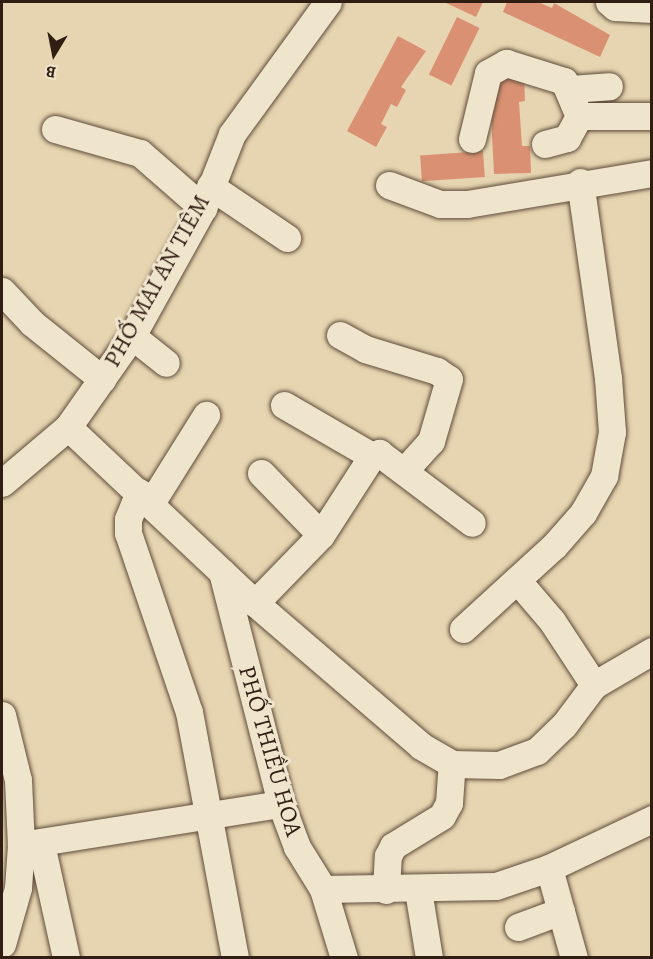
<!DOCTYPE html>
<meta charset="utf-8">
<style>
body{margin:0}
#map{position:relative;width:653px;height:959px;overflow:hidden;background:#e7d5b1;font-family:Alegreya,serif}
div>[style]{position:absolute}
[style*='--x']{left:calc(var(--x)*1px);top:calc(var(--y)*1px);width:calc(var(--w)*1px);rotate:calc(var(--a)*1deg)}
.building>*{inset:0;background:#da9173;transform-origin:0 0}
.roads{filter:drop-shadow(0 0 2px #5e4c3a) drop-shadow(0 0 2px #5e4c3a)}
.minor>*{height:27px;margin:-13.5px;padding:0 13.5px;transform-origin:13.5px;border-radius:13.5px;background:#efe4cc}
span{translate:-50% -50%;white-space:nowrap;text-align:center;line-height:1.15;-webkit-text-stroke:6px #efe4cc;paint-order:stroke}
.street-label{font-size:24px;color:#311e13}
.frame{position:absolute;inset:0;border:3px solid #311e13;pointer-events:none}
.north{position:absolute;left:24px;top:24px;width:60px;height:60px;-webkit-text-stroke:4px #efe4cc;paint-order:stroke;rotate:190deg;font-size:16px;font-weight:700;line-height:24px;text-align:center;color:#311e13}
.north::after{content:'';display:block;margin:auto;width:21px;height:27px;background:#311e13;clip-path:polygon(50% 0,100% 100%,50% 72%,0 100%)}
</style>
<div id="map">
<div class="building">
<i style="clip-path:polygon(444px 2px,483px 2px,476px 17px)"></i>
<i style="clip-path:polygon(507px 2px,538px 2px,552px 8px,554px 3px,610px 35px,600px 57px,503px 12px)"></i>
<i style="left:457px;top:17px;width:25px;height:64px;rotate:26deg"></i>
<i style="clip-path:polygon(398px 36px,426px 51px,401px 87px,406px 90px,397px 107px,391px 104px,381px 124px,387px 127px,376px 147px,347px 131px)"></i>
<i style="clip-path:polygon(524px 74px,525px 101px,519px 102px,522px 146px,530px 146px,531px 173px,494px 174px,489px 76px)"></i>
<i style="left:483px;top:151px;width:26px;height:63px;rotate:86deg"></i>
</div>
<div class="roads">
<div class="minor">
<i style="--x:609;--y:2;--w:8;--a:40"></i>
<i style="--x:615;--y:7;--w:37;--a:3"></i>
<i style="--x:570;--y:89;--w:39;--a:-4"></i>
<i style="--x:55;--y:129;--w:88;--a:15.8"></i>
<i style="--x:140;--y:153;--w:84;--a:41.1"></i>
<i style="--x:472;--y:139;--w:68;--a:-76.4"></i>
<i style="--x:488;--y:73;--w:21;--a:-29"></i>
<i style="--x:506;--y:63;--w:61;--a:17.2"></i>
<i style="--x:564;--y:81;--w:38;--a:67"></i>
<i style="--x:579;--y:116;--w:73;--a:0"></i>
<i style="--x:545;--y:144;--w:23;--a:-15"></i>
<i style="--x:567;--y:138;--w:25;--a:-61"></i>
<i style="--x:389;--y:185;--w:54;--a:20.4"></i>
<i style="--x:440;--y:204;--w:27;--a:0"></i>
<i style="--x:467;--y:204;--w:188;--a:-9.5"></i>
<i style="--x:210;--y:186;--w:93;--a:34"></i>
<i style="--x:2;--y:291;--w:44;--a:46.8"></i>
<i style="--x:32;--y:323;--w:90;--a:38.7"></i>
<i style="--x:340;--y:335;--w:29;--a:29"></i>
<i style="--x:365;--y:349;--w:75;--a:17"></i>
<i style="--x:437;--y:371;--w:14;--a:34"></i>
<i style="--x:449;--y:379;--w:65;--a:106.2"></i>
<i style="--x:431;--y:441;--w:39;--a:132"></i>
<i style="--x:132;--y:336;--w:43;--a:38.5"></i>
<i style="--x:284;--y:405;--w:102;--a:30.1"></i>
<i style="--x:68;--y:427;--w:257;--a:43.3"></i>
<i style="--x:255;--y:603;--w:219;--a:40.7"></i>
<i style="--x:421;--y:746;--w:36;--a:30"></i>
<i style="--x:452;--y:764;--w:47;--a:1.2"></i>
<i style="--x:499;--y:765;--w:40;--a:-20.2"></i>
<i style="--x:537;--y:751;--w:37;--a:-44"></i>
<i style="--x:564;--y:725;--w:50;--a:-53.1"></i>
<i style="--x:594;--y:685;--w:67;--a:-30.4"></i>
<i style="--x:261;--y:473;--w:86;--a:45.9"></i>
<i style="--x:2;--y:483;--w:87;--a:-40.3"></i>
<i style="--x:68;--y:427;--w:111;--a:-54.9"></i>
<i style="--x:132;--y:336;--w:146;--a:-61"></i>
<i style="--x:203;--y:208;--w:79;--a:-68.6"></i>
<i style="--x:232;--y:134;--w:163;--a:-54"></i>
<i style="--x:139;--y:492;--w:29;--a:112"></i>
<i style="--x:128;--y:519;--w:14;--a:90"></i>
<i style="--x:128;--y:533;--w:189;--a:71.2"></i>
<i style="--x:189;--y:712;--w:250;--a:79.4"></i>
<i style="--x:151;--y:503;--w:104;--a:-58"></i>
<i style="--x:222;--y:572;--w:239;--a:75.7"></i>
<i style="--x:281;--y:804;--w:46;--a:69.6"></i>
<i style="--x:297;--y:847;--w:49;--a:58.2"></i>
<i style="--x:323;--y:889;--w:72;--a:73.1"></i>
<i style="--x:517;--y:580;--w:54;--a:49.5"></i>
<i style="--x:552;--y:621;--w:77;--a:56.7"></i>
<i style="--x:255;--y:603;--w:95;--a:-45.9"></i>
<i style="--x:321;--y:535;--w:94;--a:-57.2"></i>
<i style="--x:372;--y:456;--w:8;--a:-23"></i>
<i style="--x:379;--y:453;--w:116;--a:37"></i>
<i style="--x:463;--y:629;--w:123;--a:-42.4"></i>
<i style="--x:554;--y:546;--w:44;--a:-48.7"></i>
<i style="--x:583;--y:513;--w:43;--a:-60.4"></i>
<i style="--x:604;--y:476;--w:45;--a:-79.7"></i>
<i style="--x:612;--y:432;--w:54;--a:-94.2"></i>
<i style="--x:608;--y:378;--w:198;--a:-98.1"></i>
<i style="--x:2;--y:715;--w:67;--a:76.2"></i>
<i style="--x:18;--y:780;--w:65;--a:87.4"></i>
<i style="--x:21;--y:845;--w:43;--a:94"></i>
<i style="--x:18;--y:888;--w:58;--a:105.9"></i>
<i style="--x:41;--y:844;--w:117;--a:77.6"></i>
<i style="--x:21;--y:845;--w:263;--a:-9"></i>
<i style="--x:549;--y:868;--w:93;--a:74.5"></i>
<i style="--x:323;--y:889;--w:173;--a:-1"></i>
<i style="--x:496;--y:886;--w:56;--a:-18.8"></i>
<i style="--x:549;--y:868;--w:114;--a:-25.4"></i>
<i style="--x:386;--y:890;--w:34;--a:-87"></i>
<i style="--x:388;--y:856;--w:11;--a:-63"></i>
<i style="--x:393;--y:846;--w:57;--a:-31.5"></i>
<i style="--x:442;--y:816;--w:15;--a:-62"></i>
<i style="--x:449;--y:803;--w:39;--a:-86"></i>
<i style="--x:418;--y:890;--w:69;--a:80.8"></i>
<i style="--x:518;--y:927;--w:46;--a:-20.4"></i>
</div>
</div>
<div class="street-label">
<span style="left:157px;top:281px;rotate:-61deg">PHỐ MAI AN TIÊM</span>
<span style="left:270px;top:751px;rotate:74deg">PHỐ THIỀU HOA</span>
</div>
<div class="frame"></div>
<div class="north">B</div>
</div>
